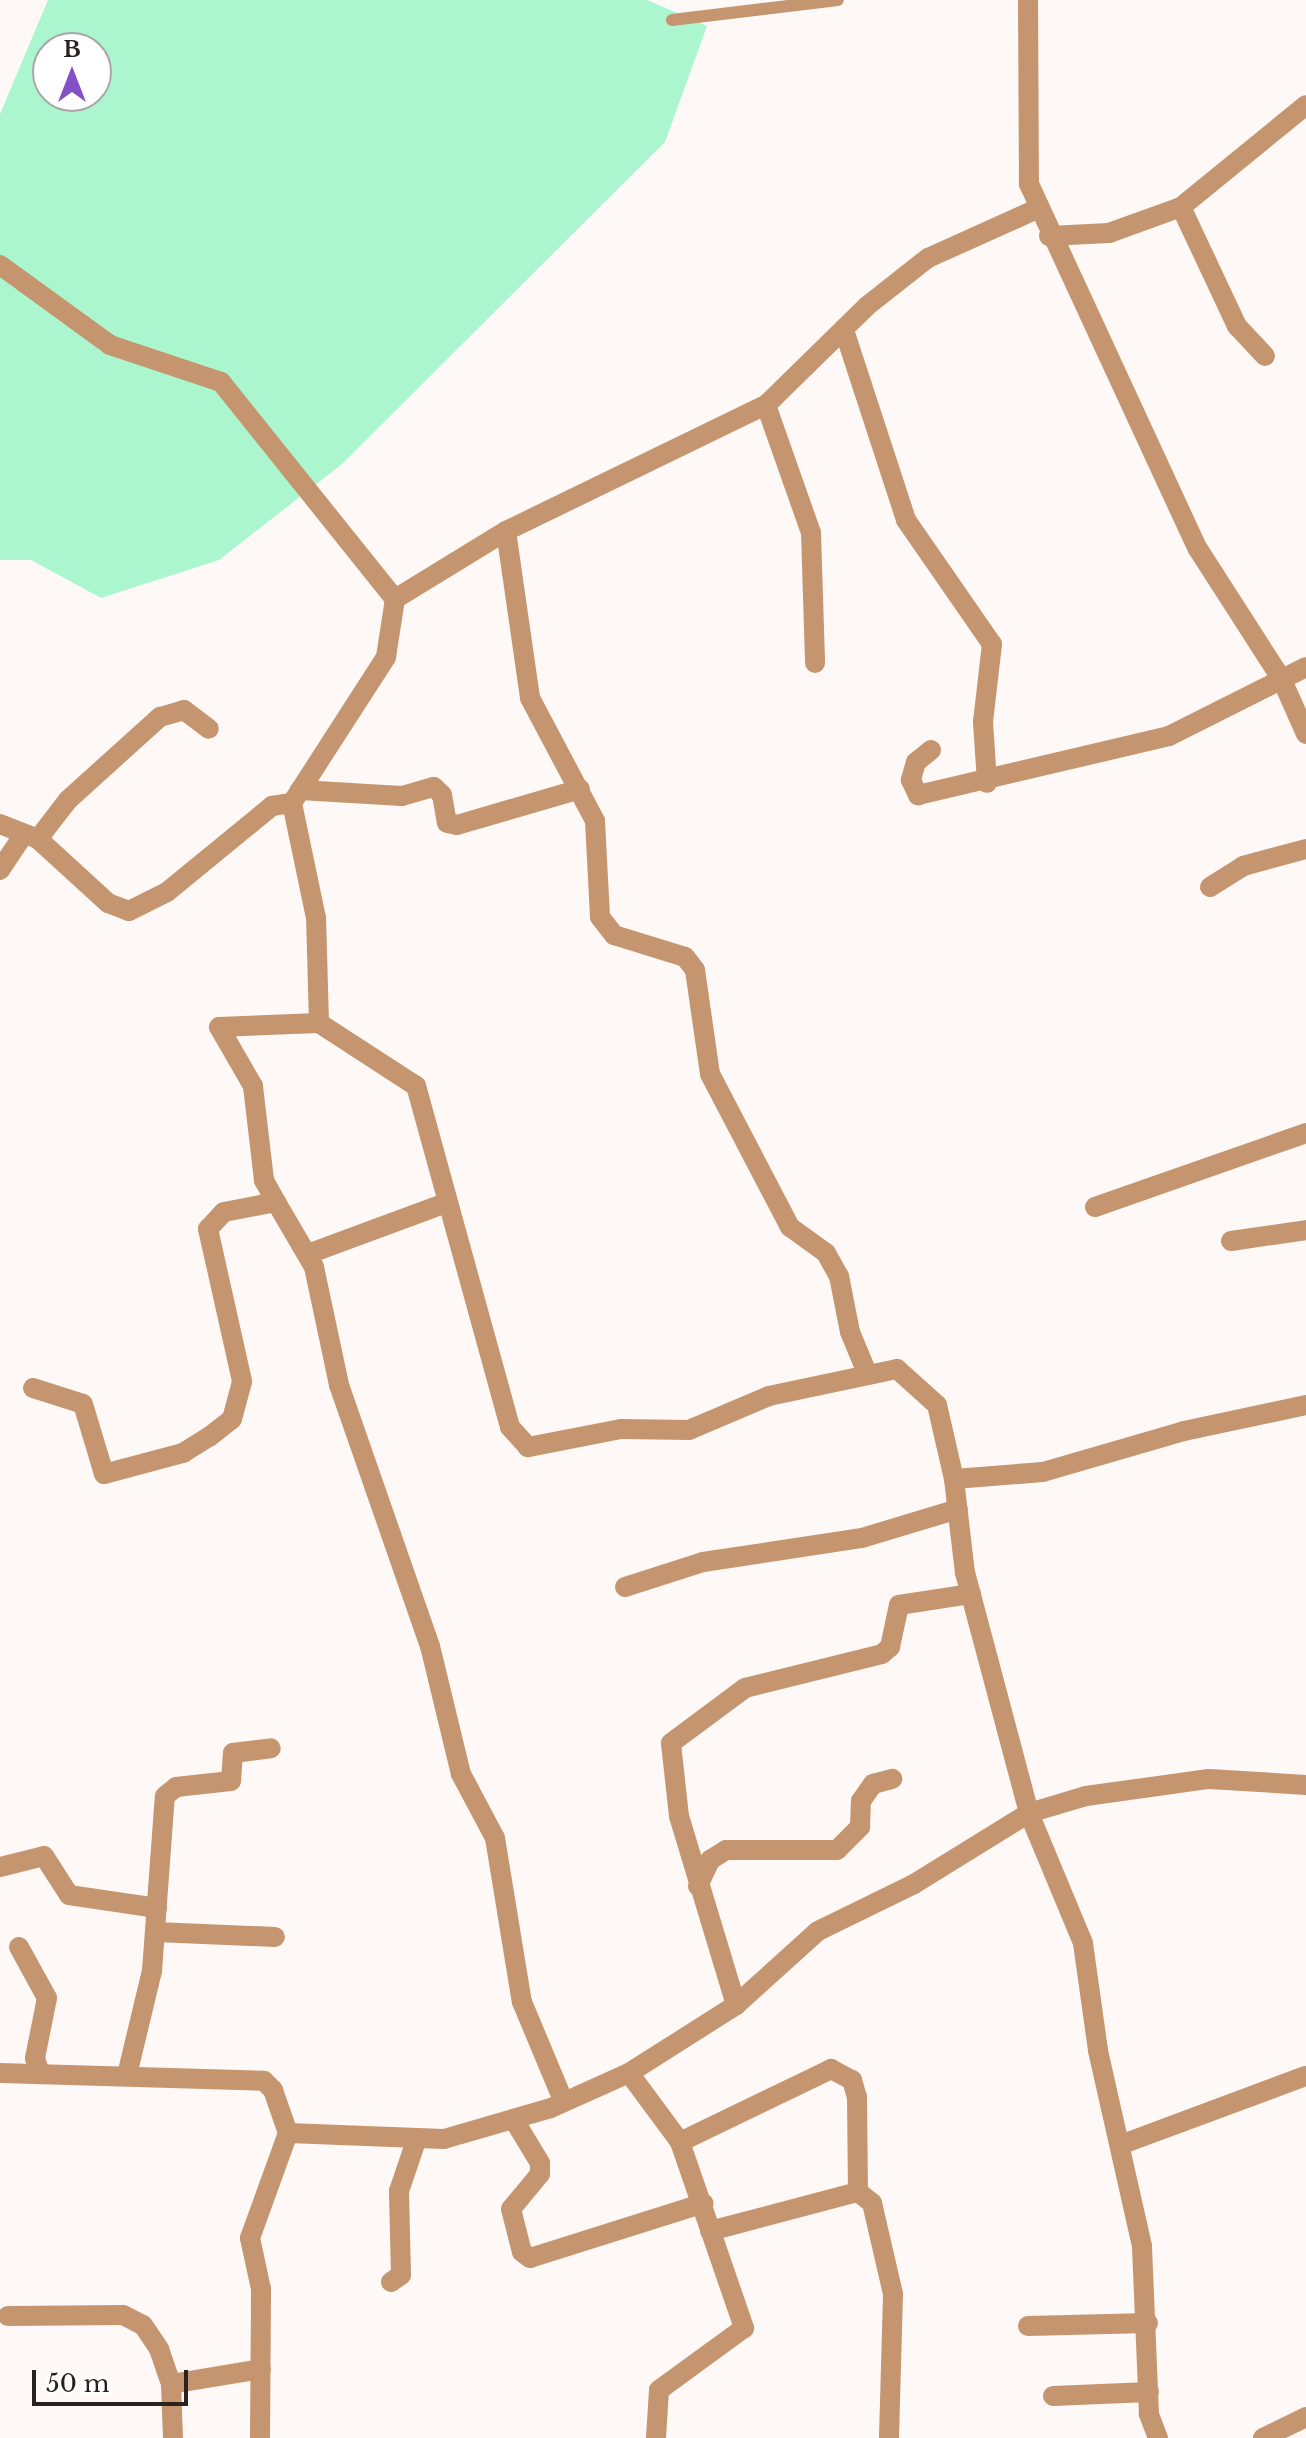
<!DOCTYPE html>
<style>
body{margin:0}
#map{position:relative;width:1306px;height:2438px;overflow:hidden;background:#fef9f6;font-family:"Libre Baskerville",serif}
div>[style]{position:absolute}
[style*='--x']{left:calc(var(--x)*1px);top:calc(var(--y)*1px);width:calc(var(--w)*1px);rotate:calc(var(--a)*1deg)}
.green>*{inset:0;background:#abf6cf}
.service>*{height:12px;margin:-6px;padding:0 6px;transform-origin:6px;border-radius:6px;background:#c59570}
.minor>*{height:20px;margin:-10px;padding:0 10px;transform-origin:10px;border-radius:10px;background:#c59570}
span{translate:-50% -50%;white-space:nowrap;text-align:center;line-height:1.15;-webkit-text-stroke:6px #fff;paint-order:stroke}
.north{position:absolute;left:32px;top:32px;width:80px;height:80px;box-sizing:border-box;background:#fff;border:2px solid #aaa6a5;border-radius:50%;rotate:0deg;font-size:22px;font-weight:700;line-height:32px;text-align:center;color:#2b211d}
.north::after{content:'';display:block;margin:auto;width:28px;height:36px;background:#8350c8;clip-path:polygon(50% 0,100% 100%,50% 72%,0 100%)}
.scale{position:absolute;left:32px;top:2370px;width:156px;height:36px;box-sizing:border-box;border:4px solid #2b211d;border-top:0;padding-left:10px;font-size:24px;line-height:28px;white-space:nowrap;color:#2b211d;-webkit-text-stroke:6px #fff;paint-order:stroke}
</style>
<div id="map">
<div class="green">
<i style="clip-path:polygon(evenodd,48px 0,647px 0,707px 26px,665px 142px,342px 464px,219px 560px,101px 598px,31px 560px,0 560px,0 114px,48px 0,48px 48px,96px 48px,96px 96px,48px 96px,48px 48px)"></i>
</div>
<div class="service">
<i style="--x:672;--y:20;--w:167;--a:-6.9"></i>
</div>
<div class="minor">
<i style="--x:1028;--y:0;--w:184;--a:89.7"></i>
<i style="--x:1029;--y:184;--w:402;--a:65.2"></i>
<i style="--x:1198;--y:549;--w:156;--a:57.3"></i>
<i style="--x:1282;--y:680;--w:59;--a:66"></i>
<i style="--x:1181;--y:207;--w:132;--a:64.8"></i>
<i style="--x:1237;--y:326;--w:41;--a:47"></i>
<i style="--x:1049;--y:236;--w:60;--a:-2.9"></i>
<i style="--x:1109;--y:233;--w:77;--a:-19.9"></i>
<i style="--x:1181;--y:207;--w:161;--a:-39.2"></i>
<i style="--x:0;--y:265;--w:136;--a:36"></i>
<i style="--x:110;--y:345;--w:117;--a:18.4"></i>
<i style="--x:221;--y:382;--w:278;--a:51.3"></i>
<i style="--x:844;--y:330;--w:200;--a:71.9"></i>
<i style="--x:906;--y:520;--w:151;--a:55.3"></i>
<i style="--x:992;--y:644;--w:79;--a:96.6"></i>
<i style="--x:983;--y:722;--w:61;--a:86.2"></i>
<i style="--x:766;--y:405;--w:136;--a:70.6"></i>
<i style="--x:811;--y:533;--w:130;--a:88.2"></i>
<i style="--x:506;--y:531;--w:169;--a:81.8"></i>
<i style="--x:530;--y:698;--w:139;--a:62.1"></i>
<i style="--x:595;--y:821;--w:96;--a:87"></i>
<i style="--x:600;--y:917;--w:23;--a:52"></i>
<i style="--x:614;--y:935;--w:74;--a:17.2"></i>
<i style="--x:685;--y:957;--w:16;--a:52"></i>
<i style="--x:695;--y:970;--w:105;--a:81.8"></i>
<i style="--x:710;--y:1074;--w:173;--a:62.4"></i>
<i style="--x:790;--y:1227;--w:44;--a:35.8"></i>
<i style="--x:826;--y:1253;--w:26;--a:61"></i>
<i style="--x:839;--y:1276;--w:57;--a:78.9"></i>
<i style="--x:850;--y:1332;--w:44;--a:67.5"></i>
<i style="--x:931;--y:750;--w:19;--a:141"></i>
<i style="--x:916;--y:762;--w:19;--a:106"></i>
<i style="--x:911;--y:780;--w:17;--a:65"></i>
<i style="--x:918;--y:795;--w:258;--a:-13.2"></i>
<i style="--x:1169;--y:736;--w:153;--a:-26.7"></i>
<i style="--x:300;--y:790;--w:102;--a:3.4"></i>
<i style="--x:402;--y:796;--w:33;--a:-16"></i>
<i style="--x:434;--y:787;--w:11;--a:45"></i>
<i style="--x:442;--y:795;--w:28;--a:80"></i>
<i style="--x:447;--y:823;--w:10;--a:11"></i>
<i style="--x:457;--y:825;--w:128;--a:-16.3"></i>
<i style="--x:0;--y:824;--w:41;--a:21.5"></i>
<i style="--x:38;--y:839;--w:95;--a:42.4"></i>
<i style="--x:108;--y:903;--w:22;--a:21"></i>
<i style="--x:129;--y:911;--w:42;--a:-26.6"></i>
<i style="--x:167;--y:892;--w:136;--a:-39.3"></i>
<i style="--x:272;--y:806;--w:20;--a:-9"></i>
<i style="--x:38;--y:839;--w:49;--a:-52.4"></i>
<i style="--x:68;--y:800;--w:124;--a:-42.1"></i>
<i style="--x:160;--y:717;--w:25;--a:-16"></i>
<i style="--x:184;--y:710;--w:31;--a:37"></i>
<i style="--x:0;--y:870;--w:43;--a:-56.3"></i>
<i style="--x:1210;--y:887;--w:39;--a:-32"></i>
<i style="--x:1243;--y:866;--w:65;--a:-15.1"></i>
<i style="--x:276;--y:1202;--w:25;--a:-119"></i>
<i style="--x:264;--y:1180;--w:95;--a:-96.7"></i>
<i style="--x:253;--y:1086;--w:68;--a:-120"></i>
<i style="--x:219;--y:1027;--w:100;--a:-2.3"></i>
<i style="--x:1095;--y:1207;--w:224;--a:-19.3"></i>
<i style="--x:1231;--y:1241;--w:76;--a:-8.3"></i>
<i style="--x:308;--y:1254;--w:147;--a:-20.3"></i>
<i style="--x:33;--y:1388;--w:52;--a:17.7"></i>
<i style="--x:83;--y:1404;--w:73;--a:73.3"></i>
<i style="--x:104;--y:1474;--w:82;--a:-14.9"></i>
<i style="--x:183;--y:1453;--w:31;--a:-32"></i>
<i style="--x:209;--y:1437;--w:29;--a:-38"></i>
<i style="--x:232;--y:1419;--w:39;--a:-75"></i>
<i style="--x:242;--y:1381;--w:156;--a:-102.6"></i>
<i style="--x:208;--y:1229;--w:23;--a:-47"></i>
<i style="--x:224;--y:1212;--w:53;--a:-10.9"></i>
<i style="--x:276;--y:1202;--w:75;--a:59.7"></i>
<i style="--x:314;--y:1267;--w:121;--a:78"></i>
<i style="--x:339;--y:1385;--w:276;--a:70.8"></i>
<i style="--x:430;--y:1646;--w:132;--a:76.4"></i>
<i style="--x:461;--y:1774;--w:72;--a:62"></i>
<i style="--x:495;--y:1838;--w:166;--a:80.7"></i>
<i style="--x:522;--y:2002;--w:106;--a:67.3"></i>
<i style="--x:954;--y:1479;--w:76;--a:-102.9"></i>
<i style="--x:937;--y:1405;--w:54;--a:-138"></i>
<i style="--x:897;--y:1369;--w:131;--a:168.1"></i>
<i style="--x:769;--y:1396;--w:87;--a:157"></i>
<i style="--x:689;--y:1430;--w:68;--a:-179.2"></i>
<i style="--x:621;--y:1429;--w:95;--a:169"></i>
<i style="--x:528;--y:1447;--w:27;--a:-132"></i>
<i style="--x:510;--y:1427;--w:354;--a:-105.4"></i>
<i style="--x:416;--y:1086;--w:116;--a:-147"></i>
<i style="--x:319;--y:1023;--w:105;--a:-91.6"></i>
<i style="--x:316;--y:918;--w:117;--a:-101.8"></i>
<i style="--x:292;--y:803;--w:174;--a:-57.2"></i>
<i style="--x:386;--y:657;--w:59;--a:-81.2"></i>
<i style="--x:395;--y:599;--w:130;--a:-31.5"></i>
<i style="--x:506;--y:531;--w:289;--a:-25.9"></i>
<i style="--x:766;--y:405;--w:141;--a:-44.4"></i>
<i style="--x:867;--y:306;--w:78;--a:-38.2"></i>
<i style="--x:928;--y:258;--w:122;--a:-24.2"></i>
<i style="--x:625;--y:1587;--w:82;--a:-17.8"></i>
<i style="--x:703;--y:1562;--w:161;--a:-8.6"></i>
<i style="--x:862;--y:1538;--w:100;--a:-16.8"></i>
<i style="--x:0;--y:1867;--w:45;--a:-14"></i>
<i style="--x:44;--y:1856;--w:46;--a:57.3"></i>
<i style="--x:69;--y:1895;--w:89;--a:8.4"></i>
<i style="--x:698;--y:1886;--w:29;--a:-65"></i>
<i style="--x:710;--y:1860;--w:19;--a:-32"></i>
<i style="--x:726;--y:1850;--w:111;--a:0"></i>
<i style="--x:837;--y:1850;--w:33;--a:-45"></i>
<i style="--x:860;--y:1827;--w:26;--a:-88"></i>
<i style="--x:861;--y:1801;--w:21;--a:-55"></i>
<i style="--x:873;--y:1784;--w:20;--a:-15"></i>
<i style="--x:156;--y:1932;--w:119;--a:2.4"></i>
<i style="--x:19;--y:1947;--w:58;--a:61.2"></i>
<i style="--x:47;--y:1998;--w:61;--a:101.3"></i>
<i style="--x:35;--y:2058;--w:17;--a:73"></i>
<i style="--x:736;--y:2005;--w:197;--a:-106.8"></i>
<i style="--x:679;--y:1816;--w:73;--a:-96.3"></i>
<i style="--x:671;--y:1743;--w:92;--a:-36.6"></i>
<i style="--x:745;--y:1688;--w:141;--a:-13.9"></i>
<i style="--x:882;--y:1654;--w:11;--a:-41"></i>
<i style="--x:890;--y:1647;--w:43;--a:-77.9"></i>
<i style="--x:899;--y:1605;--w:73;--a:-8.7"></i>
<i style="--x:0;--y:2073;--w:264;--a:1.7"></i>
<i style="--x:264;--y:2081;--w:13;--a:45"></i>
<i style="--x:273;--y:2090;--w:46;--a:70.8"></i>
<i style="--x:288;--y:2133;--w:156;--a:2.2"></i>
<i style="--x:444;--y:2139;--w:111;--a:-16.2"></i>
<i style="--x:551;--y:2108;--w:85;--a:-24.2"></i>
<i style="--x:629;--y:2073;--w:127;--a:-32.4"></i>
<i style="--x:736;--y:2005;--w:110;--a:-42.1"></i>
<i style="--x:818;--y:1931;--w:107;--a:-26.1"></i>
<i style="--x:914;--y:1884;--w:135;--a:-31.7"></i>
<i style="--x:1029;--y:1813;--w:59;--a:-16.6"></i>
<i style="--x:1086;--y:1796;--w:124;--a:-7.9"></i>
<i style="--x:1209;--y:1779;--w:97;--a:3.5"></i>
<i style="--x:629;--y:2073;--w:86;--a:53.5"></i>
<i style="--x:680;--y:2142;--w:197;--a:71"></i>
<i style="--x:744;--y:2328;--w:105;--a:143.9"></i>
<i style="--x:659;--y:2390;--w:48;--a:93.6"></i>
<i style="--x:127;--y:2075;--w:107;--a:-76.5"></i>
<i style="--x:152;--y:1971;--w:175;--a:-85.8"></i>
<i style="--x:165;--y:1796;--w:14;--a:-39"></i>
<i style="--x:176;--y:1787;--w:55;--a:-6.2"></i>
<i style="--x:231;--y:1781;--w:28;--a:-86"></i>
<i style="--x:233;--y:1753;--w:38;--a:-7"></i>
<i style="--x:514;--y:2120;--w:50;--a:58.8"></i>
<i style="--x:540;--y:2163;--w:11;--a:90"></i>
<i style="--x:540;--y:2174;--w:45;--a:129.6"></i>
<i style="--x:511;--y:2209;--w:44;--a:75.7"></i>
<i style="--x:522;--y:2252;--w:10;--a:37"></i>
<i style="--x:530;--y:2258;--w:182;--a:-17.5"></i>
<i style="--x:680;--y:2142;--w:168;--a:-25.8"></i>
<i style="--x:831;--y:2069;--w:24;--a:28"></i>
<i style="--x:852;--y:2080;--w:18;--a:74"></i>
<i style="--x:857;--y:2097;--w:95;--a:89.4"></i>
<i style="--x:1120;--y:2145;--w:198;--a:-20.4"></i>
<i style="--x:710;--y:2231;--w:153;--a:-14.8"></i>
<i style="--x:858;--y:2192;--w:18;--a:38"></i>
<i style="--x:872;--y:2203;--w:93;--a:77"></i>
<i style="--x:893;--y:2294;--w:144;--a:91.6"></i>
<i style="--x:391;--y:2282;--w:12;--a:-35"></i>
<i style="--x:401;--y:2275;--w:84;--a:-91.4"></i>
<i style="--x:399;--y:2191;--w:53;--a:-71.2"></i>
<i style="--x:8;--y:2316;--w:115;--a:-0.5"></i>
<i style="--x:123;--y:2315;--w:22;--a:27"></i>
<i style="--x:143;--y:2325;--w:29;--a:56"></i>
<i style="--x:159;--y:2349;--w:37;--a:71"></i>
<i style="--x:171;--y:2384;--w:54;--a:87.9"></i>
<i style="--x:1028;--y:2326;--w:120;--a:-1.4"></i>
<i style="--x:171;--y:2384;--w:91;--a:-9.5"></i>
<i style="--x:1053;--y:2396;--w:96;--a:-2.4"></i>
<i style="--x:260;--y:2438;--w:149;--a:-89.6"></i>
<i style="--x:261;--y:2289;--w:52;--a:-102.2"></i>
<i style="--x:250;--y:2238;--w:112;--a:-70.1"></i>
<i style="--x:1158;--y:2438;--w:26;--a:-111"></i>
<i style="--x:1149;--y:2414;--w:168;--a:-92.4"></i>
<i style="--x:1142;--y:2246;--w:201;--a:-102.7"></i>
<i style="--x:1098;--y:2050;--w:108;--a:-98"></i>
<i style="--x:1083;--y:1943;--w:141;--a:-112.6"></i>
<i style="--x:1029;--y:1813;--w:248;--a:-104.9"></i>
<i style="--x:965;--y:1573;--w:95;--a:-96.7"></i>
<i style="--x:954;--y:1479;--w:89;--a:-4.5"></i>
<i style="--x:1043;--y:1472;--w:147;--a:-16.2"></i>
<i style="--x:1184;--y:1431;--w:125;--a:-12"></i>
<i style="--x:1263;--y:2438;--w:48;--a:-26"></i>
</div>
<div class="north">B</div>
<div class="scale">50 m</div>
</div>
